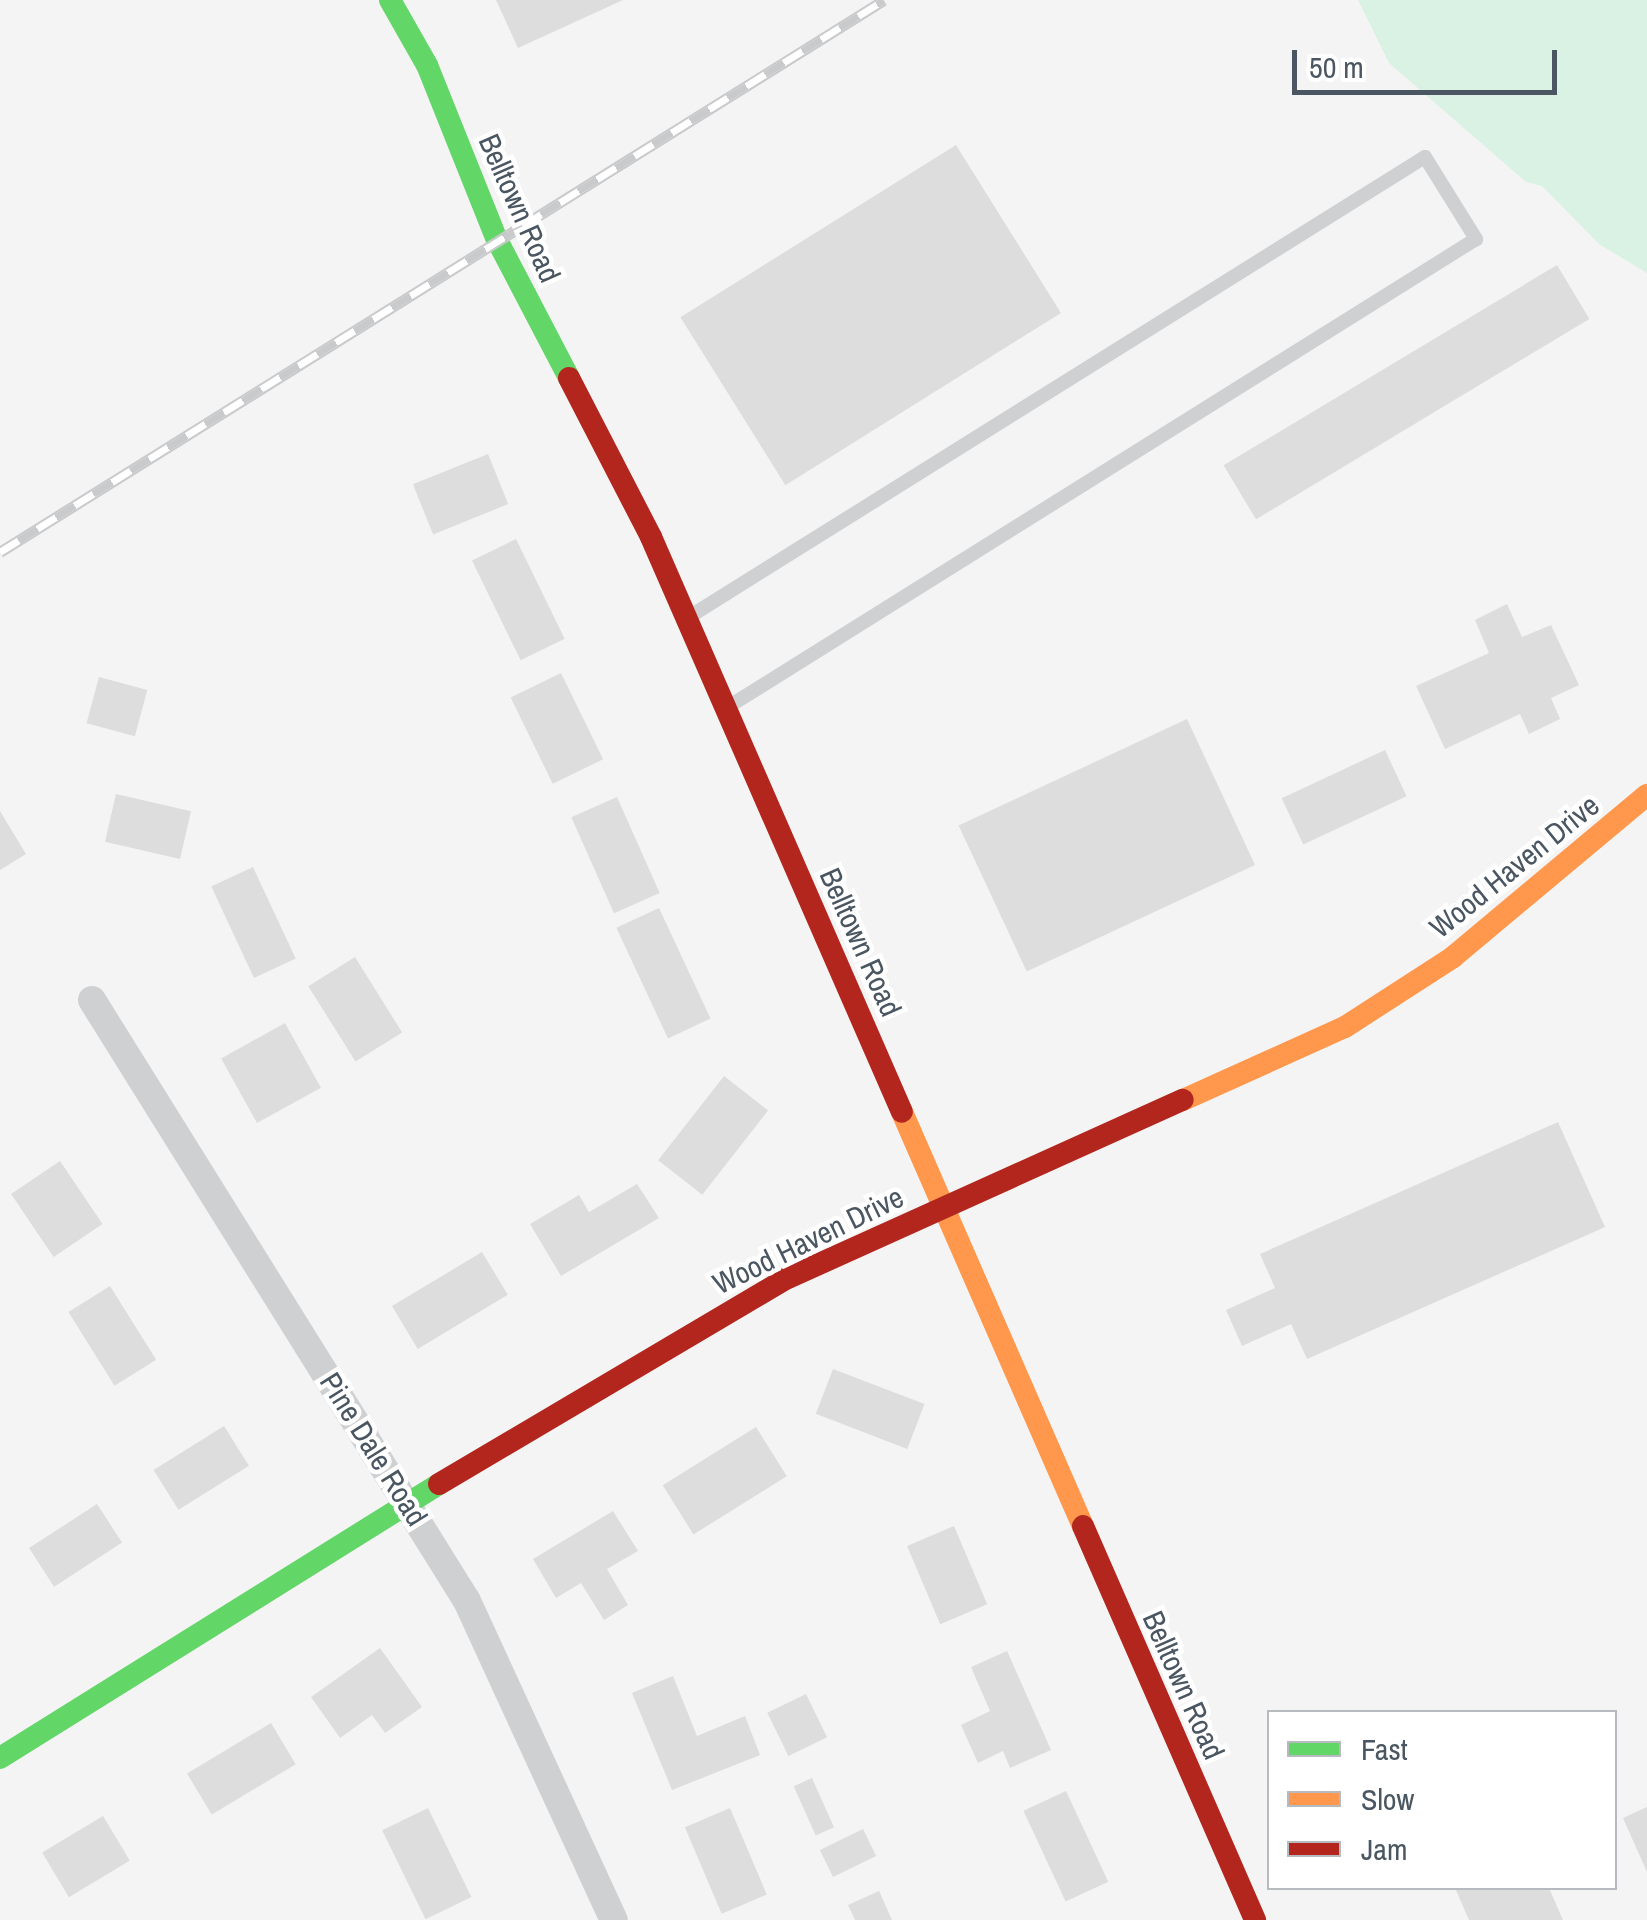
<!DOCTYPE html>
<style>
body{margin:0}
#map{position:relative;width:1647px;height:1920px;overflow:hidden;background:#f4f4f4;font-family:"Archivo Narrow",sans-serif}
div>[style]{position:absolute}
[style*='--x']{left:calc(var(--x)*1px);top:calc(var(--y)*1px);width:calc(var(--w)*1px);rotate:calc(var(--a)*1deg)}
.green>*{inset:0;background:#d9f2e3}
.building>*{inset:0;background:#ddddde;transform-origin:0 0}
.lane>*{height:14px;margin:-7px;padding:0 7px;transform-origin:7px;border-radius:7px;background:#ced0d2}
.street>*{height:28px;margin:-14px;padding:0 14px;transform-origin:14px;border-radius:14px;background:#ced0d2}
.fast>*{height:22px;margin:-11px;padding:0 11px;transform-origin:11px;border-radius:11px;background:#63d668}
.slow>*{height:22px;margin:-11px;padding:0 11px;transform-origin:11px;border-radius:11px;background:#ff974d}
.jam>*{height:22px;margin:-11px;padding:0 11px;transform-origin:11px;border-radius:11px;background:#b3261e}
.rail>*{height:11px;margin-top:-5.5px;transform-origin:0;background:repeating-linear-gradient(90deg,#fff 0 22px,#c9cacc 0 44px);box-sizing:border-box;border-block:2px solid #c9cacc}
span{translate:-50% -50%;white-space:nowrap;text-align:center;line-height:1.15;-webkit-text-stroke:9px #fff;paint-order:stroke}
.street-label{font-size:30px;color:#4a5661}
.legend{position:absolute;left:1267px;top:1710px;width:350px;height:180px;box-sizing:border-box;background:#fff;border:2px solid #b7bbc0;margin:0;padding:12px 18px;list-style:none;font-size:30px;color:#4a5661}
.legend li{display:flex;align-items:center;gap:20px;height:50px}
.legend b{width:50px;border:2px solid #b7bbc0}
.scale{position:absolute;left:1292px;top:50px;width:265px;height:45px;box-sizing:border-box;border:5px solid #4a5661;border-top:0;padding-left:12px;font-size:30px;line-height:35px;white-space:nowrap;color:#4a5661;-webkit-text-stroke:8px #fff;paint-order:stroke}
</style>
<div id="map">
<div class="green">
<i style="clip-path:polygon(1358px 0,1647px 0,1647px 273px,1599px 244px,1542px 186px,1526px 182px,1389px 63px)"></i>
</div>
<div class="building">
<i style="clip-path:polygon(496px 0,623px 0,518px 48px)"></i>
<i style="left:956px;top:145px;width:198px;height:325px;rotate:58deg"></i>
<i style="left:1557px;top:265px;width:63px;height:389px;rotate:59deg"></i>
<i style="left:488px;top:454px;width:54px;height:81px;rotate:68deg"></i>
<i style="left:516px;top:539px;width:111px;height:49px;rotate:64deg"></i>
<i style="clip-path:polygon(1507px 604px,1522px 637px,1551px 625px,1579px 685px,1551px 698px,1560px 719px,1529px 734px,1520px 714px,1445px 749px,1416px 686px,1489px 653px,1475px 620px)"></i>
<i style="left:561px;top:673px;width:96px;height:56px;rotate:64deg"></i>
<i style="left:99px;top:677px;width:50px;height:48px;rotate:15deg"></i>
<i style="left:1187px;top:719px;width:161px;height:252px;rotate:65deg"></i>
<i style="left:1385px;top:750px;width:51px;height:114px;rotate:65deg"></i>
<i style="left:116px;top:794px;width:77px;height:49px;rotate:13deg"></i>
<i style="left:617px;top:797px;width:105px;height:50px;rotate:66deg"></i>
<i style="clip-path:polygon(0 811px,26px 854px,0 870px)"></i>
<i style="left:253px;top:867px;width:101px;height:46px;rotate:65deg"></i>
<i style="left:659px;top:908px;width:122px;height:47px;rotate:65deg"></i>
<i style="left:355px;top:957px;width:89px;height:55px;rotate:58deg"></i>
<i style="left:285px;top:1023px;width:74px;height:73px;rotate:61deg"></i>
<i style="left:724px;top:1076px;width:56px;height:107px;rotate:38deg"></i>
<i style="clip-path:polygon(1558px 1122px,1605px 1227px,1307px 1359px,1291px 1324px,1242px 1346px,1226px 1310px,1275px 1288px,1260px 1254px)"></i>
<i style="left:60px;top:1161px;width:76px;height:59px;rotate:56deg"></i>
<i style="clip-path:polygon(637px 1184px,659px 1218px,561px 1276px,530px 1224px,579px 1195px,589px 1212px)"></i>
<i style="left:482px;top:1252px;width:50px;height:105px;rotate:59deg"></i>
<i style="left:110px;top:1286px;width:87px;height:49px;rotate:58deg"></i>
<i style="left:833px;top:1369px;width:98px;height:48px;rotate:21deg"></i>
<i style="left:224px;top:1426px;width:47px;height:83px;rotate:58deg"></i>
<i style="left:756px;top:1427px;width:58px;height:110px;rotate:58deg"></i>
<i style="left:97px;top:1504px;width:46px;height:81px;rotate:57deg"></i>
<i style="clip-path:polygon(613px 1511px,638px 1551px,607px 1569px,628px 1605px,604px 1620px,581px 1583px,556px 1598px,533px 1559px)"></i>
<i style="left:954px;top:1526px;width:85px;height:51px;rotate:67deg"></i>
<i style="clip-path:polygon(380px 1648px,422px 1707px,385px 1733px,372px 1715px,340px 1738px,311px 1697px)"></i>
<i style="clip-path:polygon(1007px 1651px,1051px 1750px,1010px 1768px,1003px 1751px,978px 1763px,961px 1725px,990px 1711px,971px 1667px)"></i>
<i style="clip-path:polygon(673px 1676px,697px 1736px,745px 1716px,760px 1755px,672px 1790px,632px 1693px)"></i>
<i style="left:806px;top:1694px;width:48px;height:43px;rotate:64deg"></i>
<i style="left:271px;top:1723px;width:48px;height:98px;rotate:59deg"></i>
<i style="left:812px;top:1778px;width:54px;height:20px;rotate:66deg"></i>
<i style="left:1066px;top:1791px;width:100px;height:47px;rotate:65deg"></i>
<i style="clip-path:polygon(1647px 1807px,1647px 1872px,1623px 1818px)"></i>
<i style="left:428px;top:1808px;width:99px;height:51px;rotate:64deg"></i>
<i style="left:730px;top:1808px;width:94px;height:49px;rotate:67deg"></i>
<i style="left:103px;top:1816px;width:52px;height:71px;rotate:59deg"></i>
<i style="left:863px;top:1829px;width:30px;height:48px;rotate:64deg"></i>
<i style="clip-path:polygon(1455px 1888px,1549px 1888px,1563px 1920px,1469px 1920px)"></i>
<i style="clip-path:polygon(879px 1891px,892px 1920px,855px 1920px,848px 1905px)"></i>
</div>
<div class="lane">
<i style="--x:689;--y:617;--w:868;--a:-32.01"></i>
<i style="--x:1425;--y:157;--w:97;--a:58.1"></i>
<i style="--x:1476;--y:239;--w:879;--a:147.97"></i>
</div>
<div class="street">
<i style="--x:92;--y:1000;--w:708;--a:58.04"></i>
<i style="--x:467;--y:1601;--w:351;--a:65.3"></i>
</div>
<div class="fast">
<i style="--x:390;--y:0;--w:75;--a:60.4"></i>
<i style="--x:427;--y:65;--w:188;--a:68.2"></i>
<i style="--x:497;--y:240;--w:156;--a:62.4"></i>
<i style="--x:0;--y:1758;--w:517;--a:-31.97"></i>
</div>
<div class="slow">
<i style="--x:1183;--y:1100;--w:178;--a:-24.3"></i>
<i style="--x:1345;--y:1027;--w:129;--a:-32.9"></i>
<i style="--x:1453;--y:957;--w:253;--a:-39.9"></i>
<i style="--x:902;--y:1112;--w:452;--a:66.4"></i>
</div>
<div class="jam">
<i style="--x:569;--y:378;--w:179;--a:62.7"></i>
<i style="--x:651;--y:537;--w:627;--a:66.42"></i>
<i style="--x:439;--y:1484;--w:405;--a:-30.6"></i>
<i style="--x:788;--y:1278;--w:433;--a:-24.3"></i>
<i style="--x:1083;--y:1526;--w:430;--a:66.4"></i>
</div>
<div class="rail">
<i style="--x:0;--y:552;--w:1042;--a:-31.98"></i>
</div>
<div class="street-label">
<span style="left:520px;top:208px;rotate:66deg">Belltown Road</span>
<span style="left:1514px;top:866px;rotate:-39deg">Wood Haven Drive</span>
<span style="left:861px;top:942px;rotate:66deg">Belltown Road</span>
<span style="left:808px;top:1240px;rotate:-26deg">Wood Haven Drive</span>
<span style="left:374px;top:1449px;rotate:58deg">Pine Dale Road</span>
<span style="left:1184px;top:1685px;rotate:66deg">Belltown Road</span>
</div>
<ul class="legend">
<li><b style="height:12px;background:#63d668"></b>Fast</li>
<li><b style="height:12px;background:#ff974d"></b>Slow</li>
<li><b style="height:12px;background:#b3261e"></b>Jam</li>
</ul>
<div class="scale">50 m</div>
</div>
